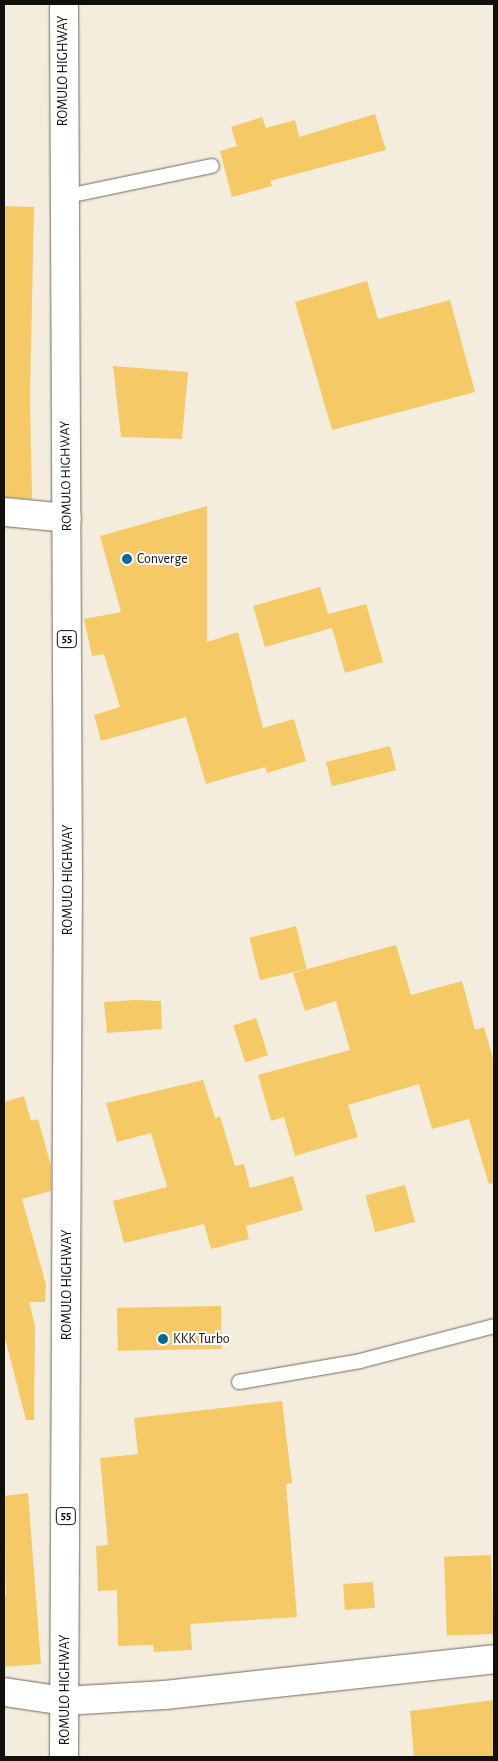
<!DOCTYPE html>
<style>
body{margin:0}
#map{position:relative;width:498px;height:1761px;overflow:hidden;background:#f4edde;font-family:"Alegreya Sans",sans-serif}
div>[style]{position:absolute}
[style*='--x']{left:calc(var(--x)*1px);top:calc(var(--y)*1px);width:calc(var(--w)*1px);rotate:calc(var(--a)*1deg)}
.building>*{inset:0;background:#f5ca66;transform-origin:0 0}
.roads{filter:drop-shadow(0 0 1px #6f695c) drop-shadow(0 0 1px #6f695c)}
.lane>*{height:14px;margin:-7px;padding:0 7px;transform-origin:7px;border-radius:7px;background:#fff}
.street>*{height:28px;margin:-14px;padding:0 14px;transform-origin:14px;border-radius:14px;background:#fff}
.secondary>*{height:28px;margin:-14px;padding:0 14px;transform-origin:14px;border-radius:14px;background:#fff}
.highway>*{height:28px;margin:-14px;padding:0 14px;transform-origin:14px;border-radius:14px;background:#fff}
.dots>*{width:14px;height:14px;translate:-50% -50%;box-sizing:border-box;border:2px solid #fff;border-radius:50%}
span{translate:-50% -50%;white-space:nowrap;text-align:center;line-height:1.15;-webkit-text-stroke:4px #fff;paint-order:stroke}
.shield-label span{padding:1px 4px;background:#fff;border:1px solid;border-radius:4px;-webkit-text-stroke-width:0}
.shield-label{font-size:12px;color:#12100b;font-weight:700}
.street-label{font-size:14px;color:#12100b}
.poi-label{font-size:14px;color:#12100b}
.left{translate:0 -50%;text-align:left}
.frame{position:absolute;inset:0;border:5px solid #12100b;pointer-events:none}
</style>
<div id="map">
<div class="building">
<i style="clip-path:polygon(375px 114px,386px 150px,270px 181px,272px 186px,232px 197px,220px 151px,237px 146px,231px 127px,262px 117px,266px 128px,295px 120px,299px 137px)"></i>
<i style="clip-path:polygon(4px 206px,34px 207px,30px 398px,32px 499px,4px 497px)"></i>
<i style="clip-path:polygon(367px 281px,378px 319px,450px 300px,475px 392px,332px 430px,295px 302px)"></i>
<i style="clip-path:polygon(113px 366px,188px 372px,182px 439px,121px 437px)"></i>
<i style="clip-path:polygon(207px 506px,207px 642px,238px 632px,263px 728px,294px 719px,306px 761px,267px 773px,265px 767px,206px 784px,186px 717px,101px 741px,94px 715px,120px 707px,104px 654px,92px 656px,84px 619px,121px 612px,100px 536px)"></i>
<i style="clip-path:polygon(320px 587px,328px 614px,366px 604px,383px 662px,345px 673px,332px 628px,265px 647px,253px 606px)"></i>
<i style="left:390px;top:746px;width:25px;height:66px;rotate:76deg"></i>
<i style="left:296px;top:926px;width:44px;height:48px;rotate:76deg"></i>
<i style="clip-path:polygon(396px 945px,411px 995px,462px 981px,475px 1030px,484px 1027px,494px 1062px,494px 1183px,489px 1184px,469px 1119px,432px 1129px,419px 1084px,348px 1105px,358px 1137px,295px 1156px,284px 1117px,271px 1121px,258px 1075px,350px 1050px,336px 1001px,305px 1011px,293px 973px)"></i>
<i style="clip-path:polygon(135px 1000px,161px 1001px,162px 1029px,107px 1033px,104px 1002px)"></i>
<i style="left:256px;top:1018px;width:39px;height:24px;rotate:72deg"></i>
<i style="clip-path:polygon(203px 1080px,215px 1118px,220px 1116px,235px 1166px,244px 1164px,250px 1188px,293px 1176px,303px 1210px,246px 1226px,249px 1239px,211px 1249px,204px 1224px,124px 1243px,113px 1201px,167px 1187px,151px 1133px,117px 1142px,106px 1103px)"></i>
<i style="clip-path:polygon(24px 1096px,31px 1121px,38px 1119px,51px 1166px,51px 1191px,22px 1199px,46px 1285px,45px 1302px,29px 1302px,35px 1326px,34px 1420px,26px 1420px,4px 1334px,4px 1102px)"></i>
<i style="left:405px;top:1185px;width:38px;height:41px;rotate:75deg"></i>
<i style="left:221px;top:1306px;width:43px;height:104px;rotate:89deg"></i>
<i style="clip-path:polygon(282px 1401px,292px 1483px,286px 1484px,297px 1617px,190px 1624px,192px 1650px,154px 1652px,153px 1645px,118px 1646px,117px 1590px,98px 1591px,96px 1546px,108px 1545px,100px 1458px,138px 1454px,134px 1418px)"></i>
<i style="clip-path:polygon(28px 1493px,41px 1664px,4px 1667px,4px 1597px,6px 1597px,4px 1496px)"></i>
<i style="left:491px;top:1555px;width:79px;height:47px;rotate:88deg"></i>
<i style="left:373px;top:1582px;width:26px;height:30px;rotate:86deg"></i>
<i style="clip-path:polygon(494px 1700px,494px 1757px,414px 1757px,410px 1711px)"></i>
</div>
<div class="roads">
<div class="lane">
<i style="--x:63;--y:197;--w:152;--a:-11.8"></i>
<i style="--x:239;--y:1382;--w:123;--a:-9.8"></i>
<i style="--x:360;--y:1361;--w:138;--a:-14.6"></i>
</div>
<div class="street">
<i style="--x:4;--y:512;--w:63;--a:5.4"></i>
<i style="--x:4;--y:1692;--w:61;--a:8.5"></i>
</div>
<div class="secondary">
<i style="--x:64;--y:1701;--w:101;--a:-3.4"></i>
<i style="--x:165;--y:1695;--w:331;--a:-6.2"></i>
</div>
<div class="highway">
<i style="--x:64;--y:4;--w:869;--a:89.74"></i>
<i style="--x:68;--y:873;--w:884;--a:90.26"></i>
</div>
</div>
<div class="dots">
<i style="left:127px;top:559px;background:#006a97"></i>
<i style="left:163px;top:1339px;background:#006a97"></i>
</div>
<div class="shield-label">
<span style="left:67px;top:639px">55</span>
<span style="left:66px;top:1516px">55</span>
</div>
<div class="street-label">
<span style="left:63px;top:71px;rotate:-90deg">ROMULO HIGHWAY</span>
<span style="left:66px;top:476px;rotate:-91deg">ROMULO HIGHWAY</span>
<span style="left:68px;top:880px;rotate:-90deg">ROMULO HIGHWAY</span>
<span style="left:67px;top:1285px;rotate:-90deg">ROMULO HIGHWAY</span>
<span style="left:65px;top:1690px;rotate:-90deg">ROMULO HIGHWAY</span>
</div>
<div class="poi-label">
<span class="left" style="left:137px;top:559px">Converge</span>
<span class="left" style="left:173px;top:1339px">KKK Turbo</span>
</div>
<div class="frame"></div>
</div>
